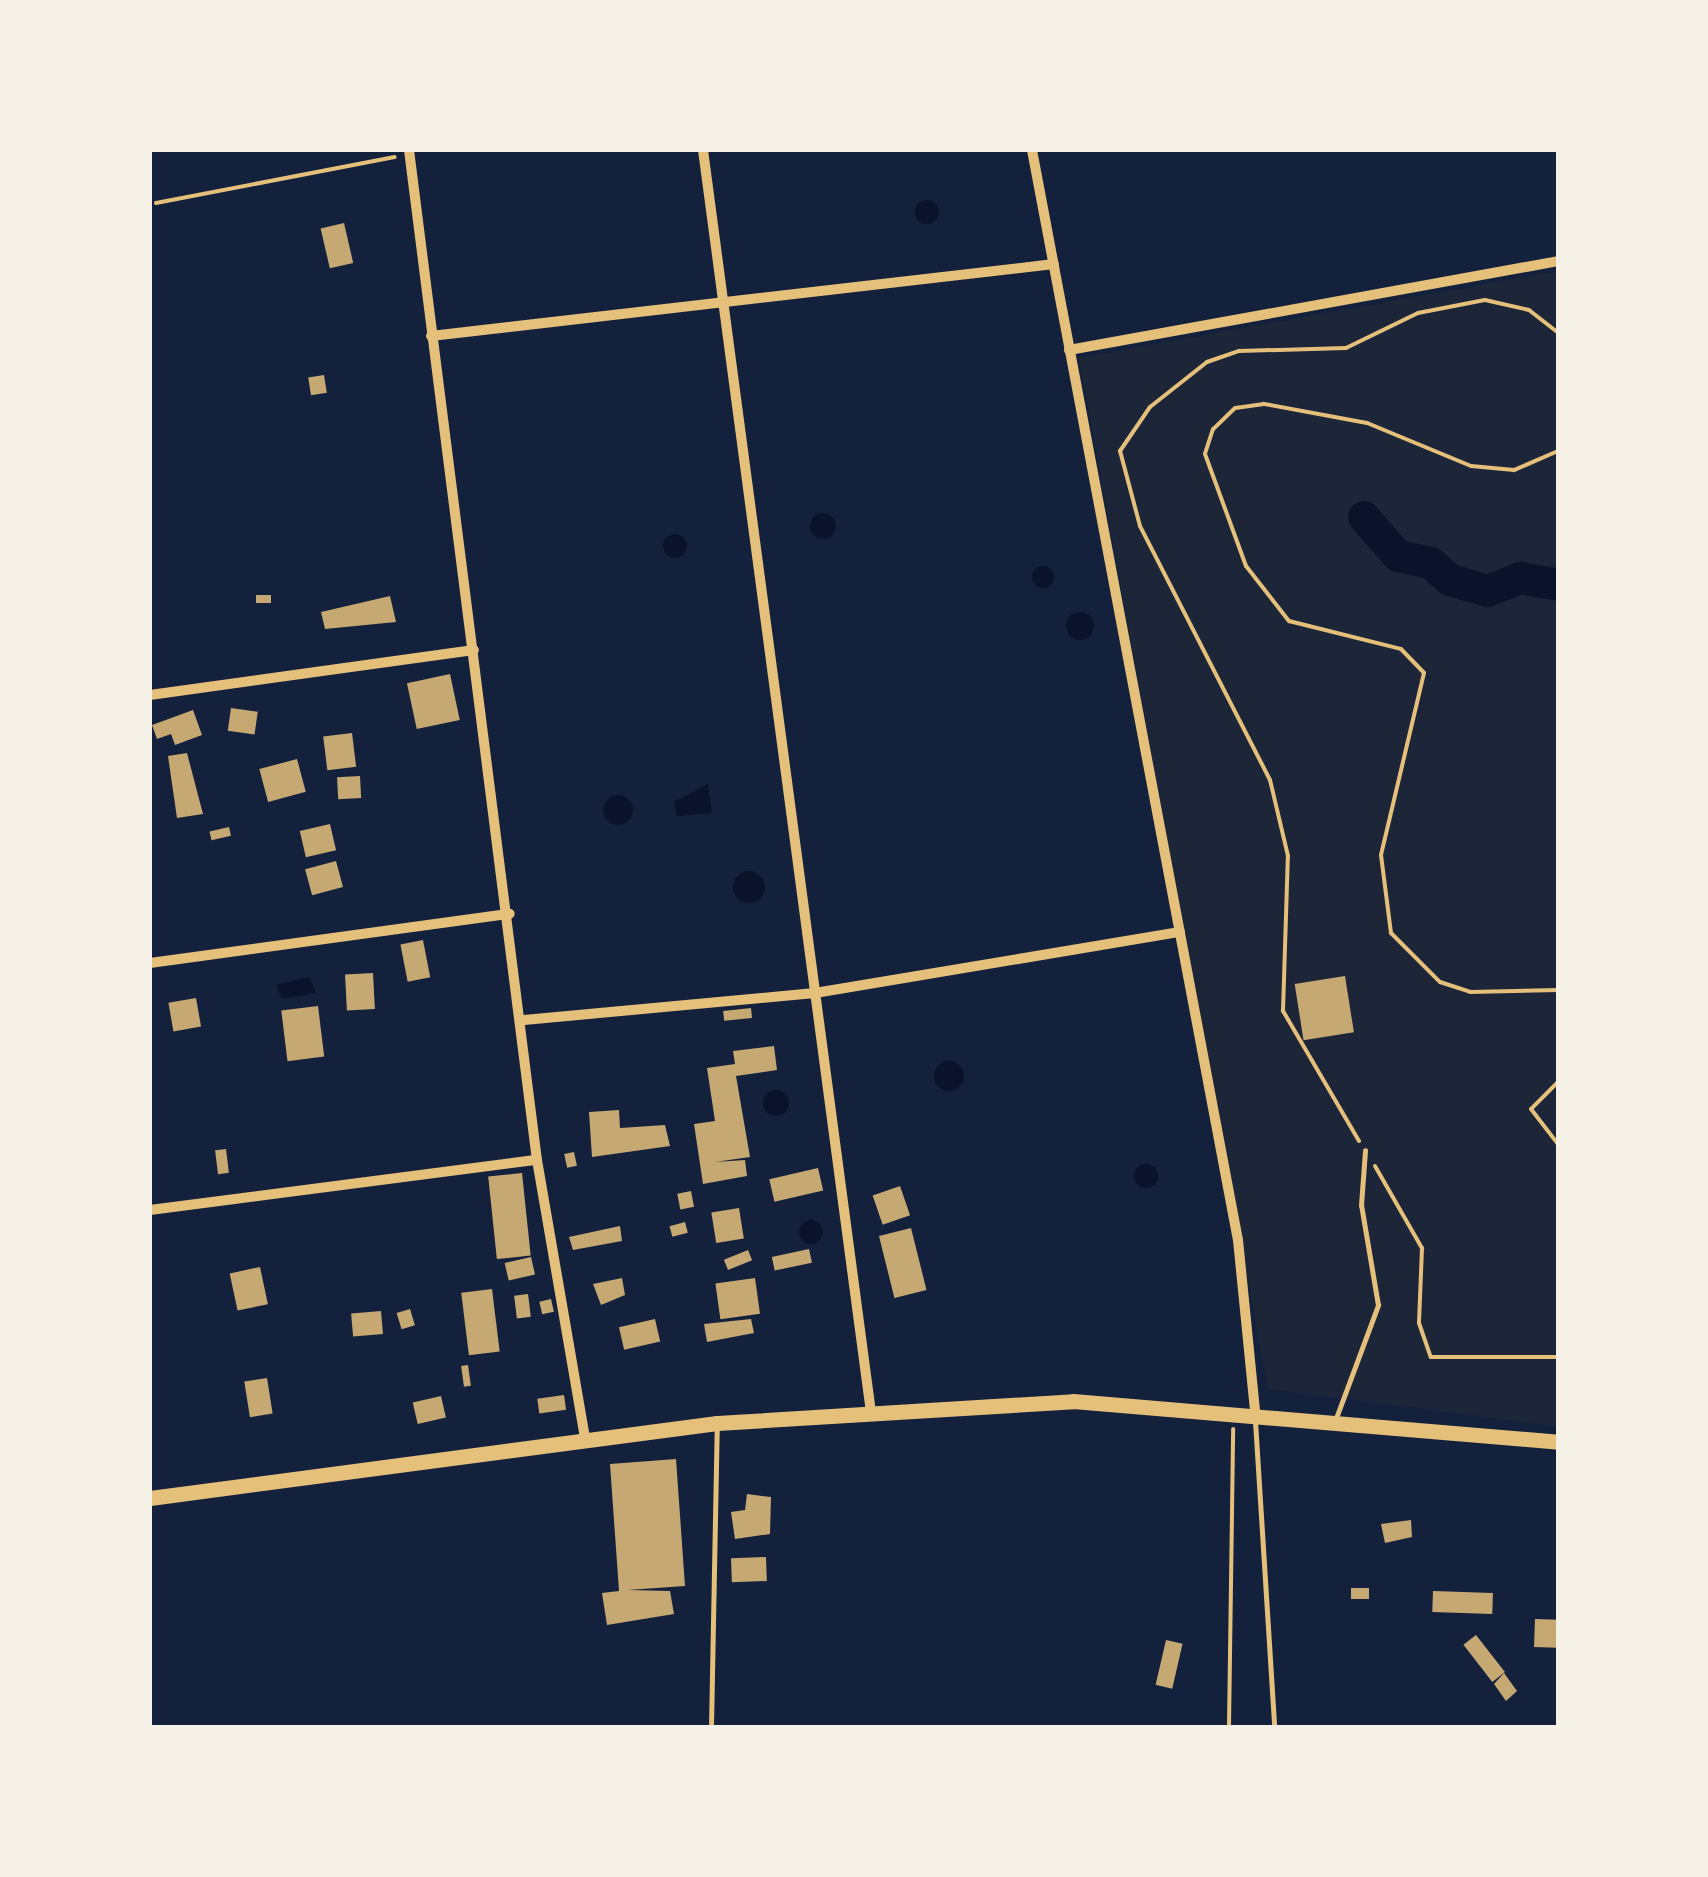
<!DOCTYPE html>
<style>
body{margin:0}
#map{position:relative;width:1708px;height:1877px;overflow:hidden;background:#14213d;font-family:"Source Sans 3",sans-serif}
div>[style]{position:absolute}
[style*='--x']{left:calc(var(--x)*1px);top:calc(var(--y)*1px);width:calc(var(--w)*1px);rotate:calc(var(--a)*1deg)}
.green>*{inset:0;background:#1d2539}
.water>*{inset:0;background:#0b132b}
.round{border-radius:50%}
.river>*{height:32px;margin:-16px;padding:0 16px;transform-origin:16px;border-radius:16px;background:#0b132b}
.building>*{inset:0;background:#c6a872;transform-origin:0 0}
.path>*{height:4px;margin:-2px;padding:0 2px;transform-origin:2px;border-radius:2px;background:#e5c07b}
.service>*{height:5px;margin:-2.5px;padding:0 2.5px;transform-origin:2.5px;border-radius:2.5px;background:#e5c07b}
.minor>*{height:10px;margin:-5px;padding:0 5px;transform-origin:5px;border-radius:5px;background:#e5c07b}
.primary>*{height:15px;margin:-7.5px;padding:0 7.5px;transform-origin:7.5px;border-radius:7.5px;background:#e5c07b}
span{translate:-50% -50%;white-space:nowrap;text-align:center;line-height:1.15;-webkit-text-stroke:10px #f6f1e7;paint-order:stroke}
.frame{position:absolute;inset:0;border:152px solid #f6f1e7;pointer-events:none}
</style>
<div id="map">
<div class="green">
<i style="clip-path:polygon(1558px 271px,1558px 1426px,1268px 1389px,1079px 358px)"></i>
</div>
<div class="water">
<i class="round" style="left:915px;top:200px;width:24px;height:24px"></i>
<i class="round" style="left:810px;top:513px;width:26px;height:26px"></i>
<i class="round" style="left:663px;top:534px;width:24px;height:24px"></i>
<i class="round" style="left:1032px;top:566px;width:22px;height:22px"></i>
<i class="round" style="left:1066px;top:612px;width:28px;height:28px"></i>
<i style="clip-path:polygon(708px 784px,712px 813px,677px 816px,674px 802px)"></i>
<i class="round" style="left:603px;top:795px;width:30px;height:30px"></i>
<i class="round" style="left:733px;top:871px;width:32px;height:32px"></i>
<i style="clip-path:polygon(309px 977px,316px 993px,282px 999px,276px 985px)"></i>
<i class="round" style="left:934px;top:1061px;width:30px;height:30px"></i>
<i class="round" style="left:763px;top:1090px;width:26px;height:26px"></i>
<i class="round" style="left:1134px;top:1164px;width:24px;height:24px"></i>
<i class="round" style="left:799px;top:1220px;width:24px;height:24px"></i>
</div>
<div class="river">
<i style="--x:1364;--y:517;--w:52;--a:48.9"></i>
<i style="--x:1398;--y:556;--w:34;--a:12"></i>
<i style="--x:1431;--y:563;--w:25;--a:42"></i>
<i style="--x:1450;--y:580;--w:40;--a:16"></i>
<i style="--x:1488;--y:591;--w:35;--a:-22"></i>
<i style="--x:1520;--y:578;--w:39;--a:10"></i>
</div>
<div class="building">
<i style="left:344px;top:223px;width:41px;height:24px;rotate:77deg"></i>
<i style="left:324px;top:375px;width:18px;height:16px;rotate:81deg"></i>
<i style="left:271px;top:595px;width:8px;height:15px;rotate:90deg"></i>
<i style="clip-path:polygon(390px 596px,396px 622px,325px 629px,321px 612px)"></i>
<i style="left:450px;top:674px;width:47px;height:44px;rotate:78deg"></i>
<i style="left:231px;top:708px;width:27px;height:23px;rotate:8deg"></i>
<i style="clip-path:polygon(193px 710px,202px 735px,175px 745px,171px 734px,157px 739px,152px 725px)"></i>
<i style="left:352px;top:733px;width:34px;height:29px;rotate:83deg"></i>
<i style="clip-path:polygon(187px 753px,203px 814px,177px 818px,168px 756px)"></i>
<i style="left:297px;top:759px;width:34px;height:39px;rotate:75deg"></i>
<i style="left:360px;top:776px;width:22px;height:23px;rotate:87deg"></i>
<i style="left:330px;top:824px;width:27px;height:31px;rotate:77deg"></i>
<i style="left:229px;top:827px;width:9px;height:20px;rotate:77deg"></i>
<i style="left:336px;top:861px;width:27px;height:32px;rotate:75deg"></i>
<i style="left:423px;top:940px;width:38px;height:23px;rotate:79deg"></i>
<i style="left:373px;top:973px;width:36px;height:28px;rotate:87deg"></i>
<i style="left:1345px;top:976px;width:57px;height:51px;rotate:81deg"></i>
<i style="left:196px;top:998px;width:29px;height:28px;rotate:80deg"></i>
<i style="left:318px;top:1006px;width:51px;height:37px;rotate:83deg"></i>
<i style="left:751px;top:1008px;width:10px;height:28px;rotate:84deg"></i>
<i style="clip-path:polygon(774px 1046px,777px 1070px,736px 1076px,750px 1157px,715px 1162px,745px 1160px,747px 1176px,703px 1184px,694px 1124px,715px 1121px,707px 1068px,735px 1064px,733px 1051px)"></i>
<i style="clip-path:polygon(619px 1110px,620px 1128px,665px 1125px,670px 1146px,592px 1157px,589px 1112px)"></i>
<i style="left:226px;top:1149px;width:24px;height:11px;rotate:83deg"></i>
<i style="left:574px;top:1152px;width:14px;height:10px;rotate:78deg"></i>
<i style="left:818px;top:1168px;width:23px;height:50px;rotate:77deg"></i>
<i style="left:522px;top:1173px;width:83px;height:34px;rotate:84deg"></i>
<i style="left:900px;top:1186px;width:31px;height:29px;rotate:71deg"></i>
<i style="left:691px;top:1191px;width:16px;height:14px;rotate:79deg"></i>
<i style="left:739px;top:1208px;width:31px;height:28px;rotate:81deg"></i>
<i style="left:685px;top:1222px;width:11px;height:16px;rotate:75deg"></i>
<i style="clip-path:polygon(620px 1226px,622px 1241px,573px 1250px,569px 1237px)"></i>
<i style="left:911px;top:1228px;width:64px;height:33px;rotate:76deg"></i>
<i style="left:809px;top:1249px;width:14px;height:38px;rotate:78deg"></i>
<i style="left:748px;top:1250px;width:11px;height:26px;rotate:68deg"></i>
<i style="left:531px;top:1257px;width:18px;height:27px;rotate:77deg"></i>
<i style="left:260px;top:1267px;width:38px;height:31px;rotate:78deg"></i>
<i style="clip-path:polygon(622px 1278px,625px 1295px,601px 1305px,593px 1284px)"></i>
<i style="left:755px;top:1278px;width:36px;height:40px;rotate:82deg"></i>
<i style="left:492px;top:1289px;width:63px;height:31px;rotate:83deg"></i>
<i style="left:528px;top:1294px;width:23px;height:14px;rotate:83deg"></i>
<i style="left:551px;top:1299px;width:13px;height:12px;rotate:77deg"></i>
<i style="left:410px;top:1309px;width:17px;height:14px;rotate:73deg"></i>
<i style="left:381px;top:1311px;width:23px;height:30px;rotate:85deg"></i>
<i style="left:655px;top:1319px;width:23px;height:37px;rotate:77deg"></i>
<i style="clip-path:polygon(751px 1319px,754px 1333px,707px 1342px,704px 1324px)"></i>
<i style="left:468px;top:1365px;width:21px;height:7px;rotate:82deg"></i>
<i style="left:267px;top:1378px;width:36px;height:23px;rotate:81deg"></i>
<i style="left:564px;top:1395px;width:15px;height:27px;rotate:82deg"></i>
<i style="left:441px;top:1396px;width:22px;height:29px;rotate:77deg"></i>
<i style="clip-path:polygon(676px 1459px,685px 1586px,628px 1590px,670px 1591px,674px 1614px,607px 1625px,602px 1593px,619px 1591px,610px 1464px)"></i>
<i style="clip-path:polygon(747px 1494px,771px 1497px,770px 1534px,735px 1539px,731px 1512px,745px 1510px)"></i>
<i style="clip-path:polygon(1411px 1520px,1412px 1537px,1385px 1543px,1381px 1524px)"></i>
<i style="left:766px;top:1557px;width:24px;height:35px;rotate:88deg"></i>
<i style="left:1351px;top:1588px;width:18px;height:11px"></i>
<i style="left:1433px;top:1591px;width:60px;height:21px;rotate:2deg"></i>
<i style="left:1535px;top:1619px;width:23px;height:28px;rotate:2deg"></i>
<i style="left:1476px;top:1635px;width:47px;height:16px;rotate:52deg"></i>
<i style="left:1166px;top:1640px;width:17px;height:46px;rotate:13deg"></i>
<i style="clip-path:polygon(1504px 1673px,1517px 1691px,1506px 1701px,1494px 1684px)"></i>
</div>
<div class="path">
<i style="--x:156;--y:203;--w:243;--a:-10.9"></i>
<i style="--x:1558;--y:451;--w:48;--a:156.6"></i>
<i style="--x:1514;--y:470;--w:43;--a:-174.7"></i>
<i style="--x:1471;--y:466;--w:113;--a:-157.5"></i>
<i style="--x:1367;--y:423;--w:105;--a:-169.5"></i>
<i style="--x:1264;--y:404;--w:29;--a:172"></i>
<i style="--x:1235;--y:408;--w:30;--a:136"></i>
<i style="--x:1213;--y:429;--w:26;--a:108"></i>
<i style="--x:1205;--y:454;--w:119;--a:69.9"></i>
<i style="--x:1246;--y:566;--w:70;--a:52"></i>
<i style="--x:1289;--y:621;--w:115;--a:14"></i>
<i style="--x:1401;--y:649;--w:33;--a:46"></i>
<i style="--x:1424;--y:673;--w:187;--a:103.3"></i>
<i style="--x:1381;--y:855;--w:79;--a:82.7"></i>
<i style="--x:1391;--y:933;--w:69;--a:45"></i>
<i style="--x:1440;--y:982;--w:32;--a:18"></i>
<i style="--x:1470;--y:992;--w:88;--a:-1.3"></i>
<i style="--x:1558;--y:1082;--w:38;--a:135"></i>
<i style="--x:1531;--y:1109;--w:44;--a:52.4"></i>
<i style="--x:1359;--y:1141;--w:151;--a:-120.3"></i>
<i style="--x:1283;--y:1011;--w:155;--a:-88.2"></i>
<i style="--x:1288;--y:856;--w:78;--a:-103.3"></i>
<i style="--x:1270;--y:780;--w:285;--a:-117.1"></i>
<i style="--x:1140;--y:526;--w:78;--a:-104.9"></i>
<i style="--x:1120;--y:451;--w:53;--a:-55.7"></i>
<i style="--x:1150;--y:407;--w:73;--a:-38.3"></i>
<i style="--x:1207;--y:362;--w:34;--a:-19"></i>
<i style="--x:1239;--y:351;--w:107;--a:-1.6"></i>
<i style="--x:1346;--y:348;--w:80;--a:-25.9"></i>
<i style="--x:1418;--y:313;--w:68;--a:-11"></i>
<i style="--x:1485;--y:300;--w:45;--a:12.8"></i>
<i style="--x:1529;--y:310;--w:37;--a:38"></i>
<i style="--x:1375;--y:1166;--w:95;--a:60.2"></i>
<i style="--x:1422;--y:1248;--w:75;--a:92.3"></i>
<i style="--x:1419;--y:1323;--w:36;--a:71"></i>
<i style="--x:1431;--y:1357;--w:127;--a:0"></i>
<i style="--x:1229;--y:1727;--w:298;--a:-89.2"></i>
</div>
<div class="service">
<i style="--x:1336;--y:1418;--w:121;--a:-69.6"></i>
<i style="--x:1378;--y:1305;--w:101;--a:-99.6"></i>
<i style="--x:1361;--y:1205;--w:55;--a:-85.8"></i>
<i style="--x:1255;--y:1421;--w:307;--a:86.4"></i>
<i style="--x:711;--y:1727;--w:301;--a:-88.9"></i>
</div>
<div class="minor">
<i style="--x:409;--y:150;--w:1018;--a:82.78"></i>
<i style="--x:537;--y:1160;--w:283;--a:80.2"></i>
<i style="--x:703;--y:150;--w:1273;--a:82.42"></i>
<i style="--x:1032;--y:150;--w:1109;--a:79.3"></i>
<i style="--x:1238;--y:1240;--w:172;--a:84.3"></i>
<i style="--x:431;--y:336;--w:627;--a:-6.59"></i>
<i style="--x:1069;--y:350;--w:497;--a:-10.3"></i>
<i style="--x:150;--y:695;--w:327;--a:-7.9"></i>
<i style="--x:150;--y:963;--w:363;--a:-7.8"></i>
<i style="--x:524;--y:1020;--w:292;--a:-5.3"></i>
<i style="--x:815;--y:993;--w:370;--a:-9.5"></i>
<i style="--x:150;--y:1210;--w:390;--a:-7.4"></i>
</div>
<div class="primary">
<i style="--x:150;--y:1498;--w:572;--a:-7.54"></i>
<i style="--x:717;--y:1423;--w:357;--a:-3.5"></i>
<i style="--x:1073;--y:1401;--w:487;--a:4.8"></i>
</div>
<div class="frame"></div>
</div>
